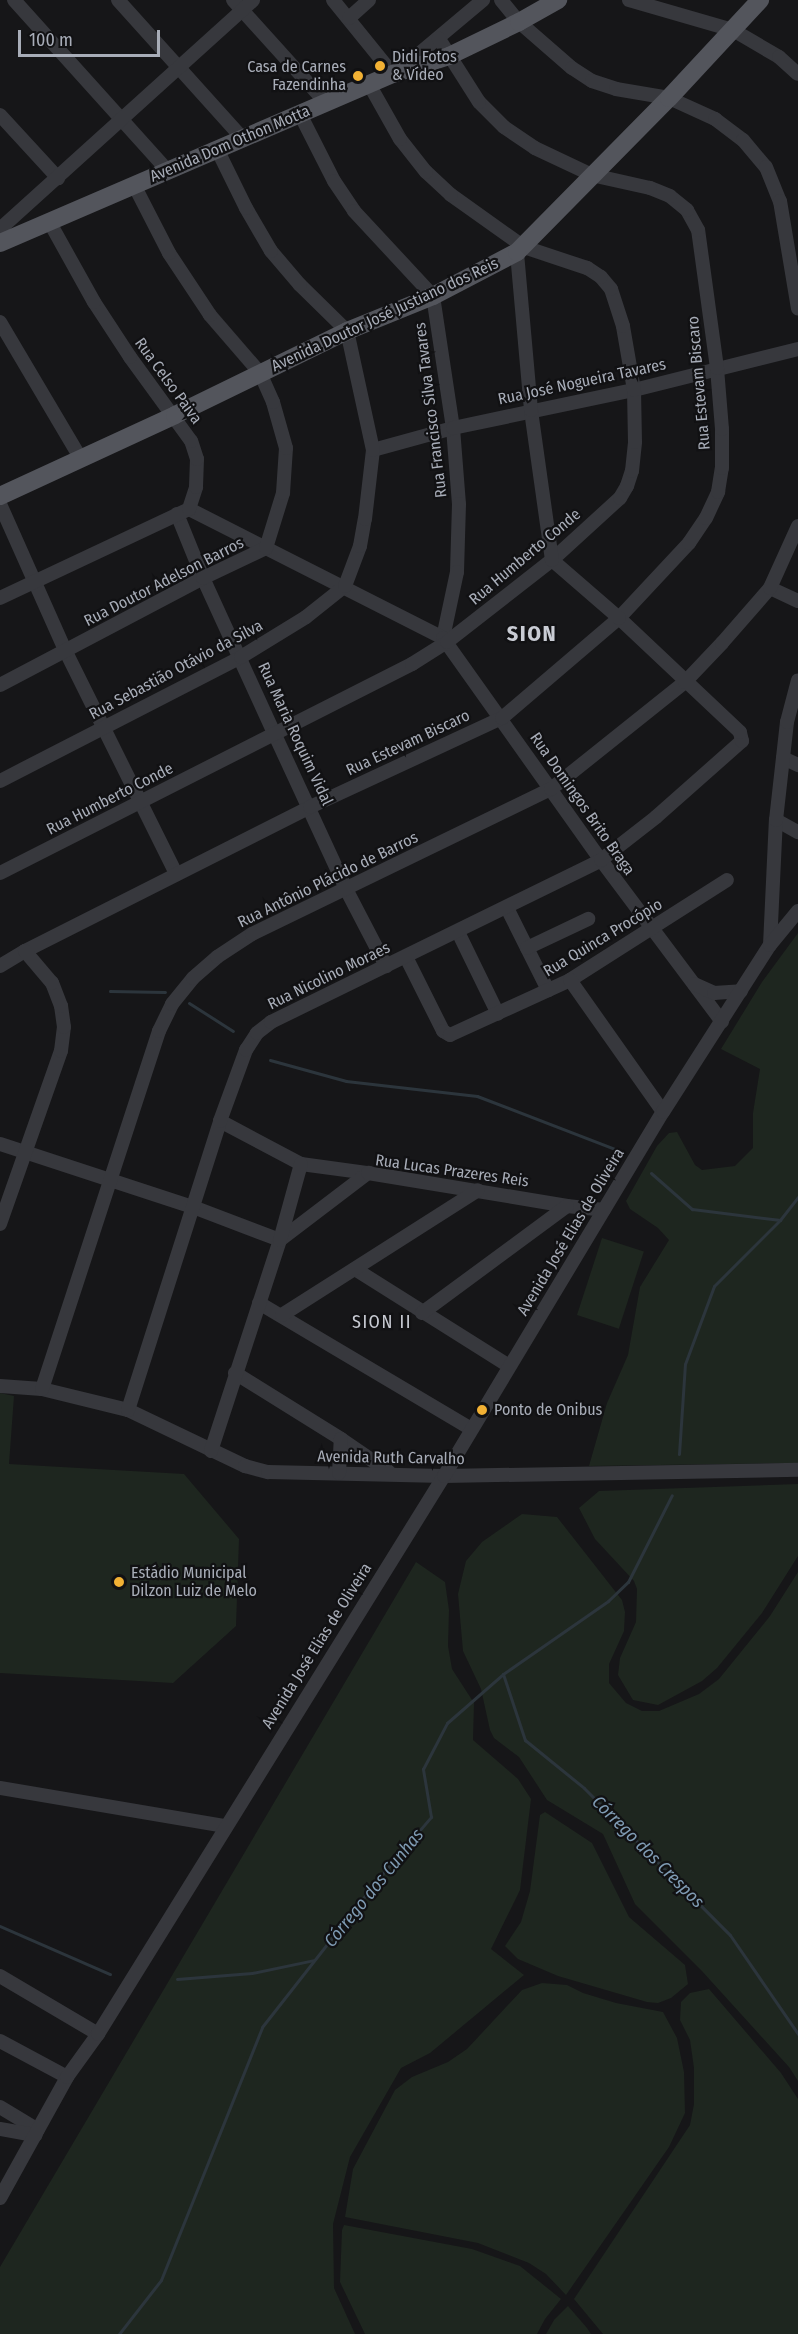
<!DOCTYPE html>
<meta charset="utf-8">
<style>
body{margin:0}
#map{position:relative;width:798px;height:2334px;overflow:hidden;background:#161618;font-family:"Fira Sans Condensed",sans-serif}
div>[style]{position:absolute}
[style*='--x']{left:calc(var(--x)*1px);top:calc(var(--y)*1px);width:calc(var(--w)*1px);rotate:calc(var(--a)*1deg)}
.green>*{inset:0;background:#1e261f;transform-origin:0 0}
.stream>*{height:3px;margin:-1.5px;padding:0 1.5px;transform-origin:1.5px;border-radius:1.5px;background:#2c353c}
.minor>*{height:14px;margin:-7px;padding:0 7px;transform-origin:7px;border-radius:7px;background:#37383d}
.major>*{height:18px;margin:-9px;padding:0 9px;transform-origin:9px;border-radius:9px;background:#53555c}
.dots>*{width:16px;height:16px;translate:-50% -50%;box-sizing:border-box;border:3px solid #111113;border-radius:50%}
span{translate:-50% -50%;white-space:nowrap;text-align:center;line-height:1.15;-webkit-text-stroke:4.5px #111113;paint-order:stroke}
.poi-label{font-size:16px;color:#a8adb8}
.left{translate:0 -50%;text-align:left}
.right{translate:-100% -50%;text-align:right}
.street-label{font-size:16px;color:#a8adb8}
.neighbourhood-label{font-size:18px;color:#c9ccd4;letter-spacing:1.5px}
.water-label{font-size:18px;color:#7f9bb3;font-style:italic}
.district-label{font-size:22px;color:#c9ccd4;font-weight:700;letter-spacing:1.5px}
.scale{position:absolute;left:18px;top:30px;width:142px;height:27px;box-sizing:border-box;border:3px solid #a8adb8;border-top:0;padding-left:8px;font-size:18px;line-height:21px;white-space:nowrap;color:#a8adb8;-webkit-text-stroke:4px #111113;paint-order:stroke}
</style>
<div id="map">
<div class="green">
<i style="clip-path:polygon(798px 933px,798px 1463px,589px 1466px,607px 1403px,628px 1355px,640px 1287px,669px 1240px,658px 1228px,630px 1209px,626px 1201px,657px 1146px,669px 1133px,677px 1132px,695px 1165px,702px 1170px,735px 1166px,753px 1148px,753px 1113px,760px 1069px,721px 1049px,762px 982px)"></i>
<i style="left:602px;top:1238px;width:44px;height:81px;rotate:18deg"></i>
<i style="clip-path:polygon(0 1393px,14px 1396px,9px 1464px,184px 1474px,239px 1539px,236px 1626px,173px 1683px,0 1673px)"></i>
<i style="clip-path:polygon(798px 1484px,798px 1556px,762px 1613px,717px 1668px,702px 1681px,658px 1705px,633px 1700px,618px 1675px,620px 1658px,636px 1622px,637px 1589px,634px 1581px,595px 1539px,579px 1508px,599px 1491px)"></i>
<i style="clip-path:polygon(522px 1514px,557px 1517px,622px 1600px,625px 1612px,624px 1631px,609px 1664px,609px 1683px,626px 1703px,642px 1711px,659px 1711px,699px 1694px,719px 1679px,770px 1616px,798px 1572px,798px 2081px,789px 2067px,701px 1970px,635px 1904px,603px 1834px,547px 1800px,519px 1757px,494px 1738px,490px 1730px,481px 1689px,463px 1651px,458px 1594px,466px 1561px,482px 1542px)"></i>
<i style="clip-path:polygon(416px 1562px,445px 1582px,449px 1610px,448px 1646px,452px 1669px,474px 1703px,473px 1740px,518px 1779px,531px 1799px,520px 1890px,491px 1949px,524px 1975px,430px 2053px,401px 2068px,350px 2157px,333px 2224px,334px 2288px,355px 2334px,0 2334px,0 2267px)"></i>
<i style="clip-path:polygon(545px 1812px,592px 1843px,629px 1917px,685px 1965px,688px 1984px,671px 1998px,658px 2003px,647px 2002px,558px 1976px,518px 1959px,505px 1946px,521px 1922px,530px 1891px,540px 1815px)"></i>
<i style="clip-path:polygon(542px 1983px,567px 1985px,583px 1993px,616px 2003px,663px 2012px,677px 2038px,684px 2072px,685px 2113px,669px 2147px,566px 2295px,546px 2274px,529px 2263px,478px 2243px,345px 2217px,353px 2169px,395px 2090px,412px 2077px,448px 2062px,467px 2049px,522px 1990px)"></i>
<i style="clip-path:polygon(709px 1989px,781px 2073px,798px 2099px,798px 2334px,603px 2334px,574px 2299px,690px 2125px,694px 2104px,694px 2068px,690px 2040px,680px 2020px,681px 2002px,690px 1993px)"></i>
<i style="clip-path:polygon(344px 2225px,472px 2249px,520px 2266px,561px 2299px,545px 2319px,537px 2334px,365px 2334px,340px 2282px,342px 2230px)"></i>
<i style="clip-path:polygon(568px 2306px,587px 2328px,591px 2334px,546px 2334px,554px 2320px)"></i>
</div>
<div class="stream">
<i style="--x:110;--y:991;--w:55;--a:1"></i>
<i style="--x:189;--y:1003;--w:52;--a:32.5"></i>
<i style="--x:270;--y:1060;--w:79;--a:15.4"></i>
<i style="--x:346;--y:1081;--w:132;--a:6.5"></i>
<i style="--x:477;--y:1096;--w:148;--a:21"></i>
<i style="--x:651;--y:1173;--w:55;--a:41.3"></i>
<i style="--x:692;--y:1209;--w:89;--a:7.1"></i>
<i style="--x:679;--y:1454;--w:90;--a:-86.2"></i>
<i style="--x:685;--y:1364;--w:83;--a:-69.6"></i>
<i style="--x:714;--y:1286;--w:93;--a:-45"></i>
<i style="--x:780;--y:1220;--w:29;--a:-52"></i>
<i style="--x:503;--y:1674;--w:70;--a:71.6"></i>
<i style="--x:525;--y:1740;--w:76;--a:39.1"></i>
<i style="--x:584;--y:1788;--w:207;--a:45.2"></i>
<i style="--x:730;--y:1935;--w:120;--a:55.5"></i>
<i style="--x:0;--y:1926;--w:120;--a:23.6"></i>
<i style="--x:177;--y:1979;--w:75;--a:-4.6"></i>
<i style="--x:252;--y:1973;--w:63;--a:-11.8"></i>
<i style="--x:119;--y:2334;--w:68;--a:-52.1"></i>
<i style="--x:161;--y:2280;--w:272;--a:-68.2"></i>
<i style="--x:262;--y:2027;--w:188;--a:-51.9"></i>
<i style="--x:378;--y:1879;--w:82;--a:-49.5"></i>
<i style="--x:431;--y:1817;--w:49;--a:-99.5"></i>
<i style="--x:423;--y:1769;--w:52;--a:-62.4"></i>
<i style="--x:447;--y:1723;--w:74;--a:-41.2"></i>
<i style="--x:503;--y:1674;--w:128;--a:-34.8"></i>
<i style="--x:608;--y:1601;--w:28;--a:-44"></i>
<i style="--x:628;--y:1582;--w:97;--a:-63.2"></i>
</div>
<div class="minor">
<i style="--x:14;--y:0;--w:230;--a:48"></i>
<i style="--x:118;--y:0;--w:187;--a:48"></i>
<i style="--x:233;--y:0;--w:139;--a:47.9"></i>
<i style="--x:333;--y:0;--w:95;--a:51"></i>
<i style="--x:501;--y:0;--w:28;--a:51"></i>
<i style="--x:519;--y:22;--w:70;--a:41"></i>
<i style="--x:572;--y:68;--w:24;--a:33"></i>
<i style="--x:592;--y:81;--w:25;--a:18"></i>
<i style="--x:616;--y:89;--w:54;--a:9.6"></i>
<i style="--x:669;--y:98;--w:51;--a:24.5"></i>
<i style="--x:715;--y:119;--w:35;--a:37"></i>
<i style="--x:743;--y:140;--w:35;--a:50"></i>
<i style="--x:766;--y:167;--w:37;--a:68"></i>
<i style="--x:780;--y:201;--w:109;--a:80.5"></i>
<i style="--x:629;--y:0;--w:108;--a:16.1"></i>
<i style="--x:733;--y:30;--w:53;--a:30.4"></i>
<i style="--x:779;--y:57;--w:25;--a:42"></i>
<i style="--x:349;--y:18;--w:27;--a:-42"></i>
<i style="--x:402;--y:68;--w:106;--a:-40"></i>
<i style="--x:300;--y:114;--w:75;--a:63.1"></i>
<i style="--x:334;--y:181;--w:36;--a:56"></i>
<i style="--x:354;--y:211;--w:116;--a:47.1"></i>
<i style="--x:433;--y:296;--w:134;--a:81.4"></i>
<i style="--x:453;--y:428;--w:76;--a:85.5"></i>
<i style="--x:459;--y:504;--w:68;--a:91.7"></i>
<i style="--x:457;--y:572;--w:67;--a:102"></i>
<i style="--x:0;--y:115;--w:86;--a:47.4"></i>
<i style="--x:0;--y:229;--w:341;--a:-42.1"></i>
<i style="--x:0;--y:322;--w:159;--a:59.4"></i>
<i style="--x:373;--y:450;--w:83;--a:-15.4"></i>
<i style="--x:453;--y:428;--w:185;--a:-11.9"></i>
<i style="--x:634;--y:390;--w:169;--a:-14"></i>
<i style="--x:0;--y:504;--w:162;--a:66"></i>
<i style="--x:66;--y:652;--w:248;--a:63.6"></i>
<i style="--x:189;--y:509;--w:285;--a:26.9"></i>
<i style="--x:443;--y:638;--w:272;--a:54.6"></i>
<i style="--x:601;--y:860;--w:202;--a:53.2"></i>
<i style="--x:177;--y:514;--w:69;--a:67.9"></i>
<i style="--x:203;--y:578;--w:173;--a:65.4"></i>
<i style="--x:275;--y:735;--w:170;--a:65.2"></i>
<i style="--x:346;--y:889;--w:87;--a:62.5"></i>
<i style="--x:770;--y:588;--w:31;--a:25"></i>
<i style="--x:0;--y:598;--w:209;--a:-25.2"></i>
<i style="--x:189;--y:509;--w:23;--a:-72"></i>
<i style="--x:196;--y:487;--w:28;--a:-88"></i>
<i style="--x:197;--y:459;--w:19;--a:-108"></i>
<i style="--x:191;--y:441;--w:104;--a:-126"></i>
<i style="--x:130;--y:357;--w:66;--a:-123.2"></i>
<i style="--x:94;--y:302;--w:90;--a:-119.1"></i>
<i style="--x:0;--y:685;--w:229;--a:-27.8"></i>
<i style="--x:203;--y:578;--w:70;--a:-25.5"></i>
<i style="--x:266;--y:548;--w:58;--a:-72.8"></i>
<i style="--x:283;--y:493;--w:45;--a:-86.2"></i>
<i style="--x:286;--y:448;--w:48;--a:-105.8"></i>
<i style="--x:273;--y:402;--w:32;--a:-114"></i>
<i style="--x:260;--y:373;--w:77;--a:-130.8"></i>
<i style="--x:210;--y:315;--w:74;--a:-123.5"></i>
<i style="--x:169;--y:253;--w:76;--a:-117.2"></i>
<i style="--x:783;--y:758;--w:17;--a:25"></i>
<i style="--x:0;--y:781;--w:271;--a:-27.2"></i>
<i style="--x:241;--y:657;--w:76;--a:-31.6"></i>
<i style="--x:306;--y:617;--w:50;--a:-38.5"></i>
<i style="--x:345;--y:586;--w:43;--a:-69.4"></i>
<i style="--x:360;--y:546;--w:27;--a:-80"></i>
<i style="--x:365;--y:519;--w:69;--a:-83.4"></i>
<i style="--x:373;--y:450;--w:122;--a:-102.3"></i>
<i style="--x:347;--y:331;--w:66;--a:-135.6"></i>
<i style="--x:300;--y:285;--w:45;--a:-130.5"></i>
<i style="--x:271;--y:251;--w:50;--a:-120.2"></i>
<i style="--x:246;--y:208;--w:64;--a:-116.2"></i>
<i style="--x:776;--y:820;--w:25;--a:29"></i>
<i style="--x:0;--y:873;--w:462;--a:-26.9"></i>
<i style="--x:412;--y:664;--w:41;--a:-32.2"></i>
<i style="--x:447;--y:642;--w:133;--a:-38"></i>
<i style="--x:552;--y:560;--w:92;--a:-42.4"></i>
<i style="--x:620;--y:498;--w:14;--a:-60"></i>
<i style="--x:627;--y:486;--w:16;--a:-72"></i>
<i style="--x:632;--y:471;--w:29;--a:-84"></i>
<i style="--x:635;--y:442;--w:52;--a:-91.1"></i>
<i style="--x:634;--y:390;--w:65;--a:-99.8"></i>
<i style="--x:623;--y:326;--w:39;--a:-108"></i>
<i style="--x:611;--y:289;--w:16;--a:-130"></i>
<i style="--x:601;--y:277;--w:17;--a:-147"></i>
<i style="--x:587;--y:268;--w:66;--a:-161.6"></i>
<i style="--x:524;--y:247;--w:90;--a:-144.5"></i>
<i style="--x:451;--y:195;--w:34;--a:-137"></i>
<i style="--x:426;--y:172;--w:42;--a:-128.2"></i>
<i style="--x:400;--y:139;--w:63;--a:-119.4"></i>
<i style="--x:507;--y:908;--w:92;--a:63.4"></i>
<i style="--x:458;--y:932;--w:91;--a:64"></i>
<i style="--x:770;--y:945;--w:125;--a:-87.3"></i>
<i style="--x:776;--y:820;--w:99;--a:-83.6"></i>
<i style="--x:787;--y:722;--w:43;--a:-75.3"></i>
<i style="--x:527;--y:948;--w:68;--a:-25.4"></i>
<i style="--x:406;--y:957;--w:83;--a:63.4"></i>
<i style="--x:443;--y:1031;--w:8;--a:30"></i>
<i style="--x:450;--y:1035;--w:132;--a:-24.6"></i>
<i style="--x:570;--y:980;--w:186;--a:-32.5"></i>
<i style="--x:0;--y:966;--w:29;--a:-31"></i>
<i style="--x:25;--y:951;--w:319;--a:-26.8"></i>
<i style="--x:310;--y:807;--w:212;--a:-24.9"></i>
<i style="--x:502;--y:718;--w:154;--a:-40.5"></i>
<i style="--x:619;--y:618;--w:103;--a:-47"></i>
<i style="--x:689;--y:543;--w:30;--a:-56"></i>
<i style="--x:706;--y:518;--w:29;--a:-65"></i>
<i style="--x:718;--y:492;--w:24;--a:-81"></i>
<i style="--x:722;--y:468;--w:39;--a:-90"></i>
<i style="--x:722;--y:429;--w:61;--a:-94.7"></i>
<i style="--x:717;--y:368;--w:139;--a:-97.8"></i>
<i style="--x:698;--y:230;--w:23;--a:-119"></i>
<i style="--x:687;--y:210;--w:22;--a:-141"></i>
<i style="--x:670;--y:196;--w:22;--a:-158"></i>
<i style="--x:650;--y:188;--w:59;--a:-167.4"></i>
<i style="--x:592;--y:175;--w:63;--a:-154.7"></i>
<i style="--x:535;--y:148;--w:37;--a:-146"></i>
<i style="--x:504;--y:127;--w:35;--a:-135"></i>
<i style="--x:479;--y:102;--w:75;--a:-122.4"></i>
<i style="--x:570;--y:980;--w:161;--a:54.8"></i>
<i style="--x:694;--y:984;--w:22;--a:24"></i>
<i style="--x:714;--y:993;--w:27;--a:-4"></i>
<i style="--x:220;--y:1121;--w:92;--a:28"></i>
<i style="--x:301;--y:1164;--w:68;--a:7.7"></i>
<i style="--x:0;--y:1144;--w:203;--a:18.1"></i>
<i style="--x:193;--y:1207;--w:93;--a:20.8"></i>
<i style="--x:280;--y:1240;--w:111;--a:-37.3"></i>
<i style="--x:368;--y:1173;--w:202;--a:9.4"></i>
<i style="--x:567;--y:1206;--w:37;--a:6"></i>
<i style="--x:0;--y:1224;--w:183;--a:-70.6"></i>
<i style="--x:61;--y:1051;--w:24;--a:-83"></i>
<i style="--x:64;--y:1027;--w:21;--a:-98"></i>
<i style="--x:61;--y:1006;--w:25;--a:-111"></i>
<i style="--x:52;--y:983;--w:42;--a:-130.2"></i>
<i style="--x:355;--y:1269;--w:182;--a:32.2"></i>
<i style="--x:259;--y:1303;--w:247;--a:30.7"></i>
<i style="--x:422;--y:1313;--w:180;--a:-36.4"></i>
<i style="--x:282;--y:1315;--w:232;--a:-32.5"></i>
<i style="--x:235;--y:1373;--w:125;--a:31.9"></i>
<i style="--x:341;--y:1439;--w:58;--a:34.5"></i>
<i style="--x:0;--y:1386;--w:42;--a:4.1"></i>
<i style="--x:42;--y:1389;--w:89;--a:13.7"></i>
<i style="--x:128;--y:1410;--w:130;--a:25.6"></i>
<i style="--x:245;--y:1466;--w:24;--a:15"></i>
<i style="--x:268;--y:1472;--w:176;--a:1.3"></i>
<i style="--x:444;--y:1476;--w:354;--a:-1"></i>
<i style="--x:42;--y:1389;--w:377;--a:-71.9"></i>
<i style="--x:159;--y:1031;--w:30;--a:-64"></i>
<i style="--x:172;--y:1004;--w:33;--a:-51"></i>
<i style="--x:193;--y:978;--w:32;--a:-41"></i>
<i style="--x:217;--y:957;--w:42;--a:-33.3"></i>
<i style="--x:252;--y:934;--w:332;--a:-25.9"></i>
<i style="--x:551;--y:789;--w:171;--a:-38.6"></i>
<i style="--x:685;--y:682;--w:54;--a:-46.5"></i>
<i style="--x:722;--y:643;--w:73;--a:-48.9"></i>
<i style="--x:770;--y:588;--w:68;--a:-65.7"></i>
<i style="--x:128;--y:1410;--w:303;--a:-72.3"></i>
<i style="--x:220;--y:1121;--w:76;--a:-69.9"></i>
<i style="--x:246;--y:1050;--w:20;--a:-57"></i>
<i style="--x:257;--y:1033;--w:18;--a:-38"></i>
<i style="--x:271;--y:1022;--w:368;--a:-26.1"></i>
<i style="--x:601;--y:860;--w:70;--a:-38"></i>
<i style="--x:656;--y:817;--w:115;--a:-41.5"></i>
<i style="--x:742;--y:741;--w:9;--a:-103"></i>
<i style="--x:740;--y:732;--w:166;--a:-136.7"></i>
<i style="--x:619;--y:618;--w:89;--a:-139.1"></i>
<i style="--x:552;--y:560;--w:151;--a:-98"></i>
<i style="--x:531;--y:410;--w:159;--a:-95.1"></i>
<i style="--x:211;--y:1451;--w:222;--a:-71.9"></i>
<i style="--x:280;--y:1240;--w:79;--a:-74.6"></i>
<i style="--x:339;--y:1473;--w:34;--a:-87"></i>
<i style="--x:0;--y:1788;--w:227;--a:9.6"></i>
<i style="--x:0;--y:1976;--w:114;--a:30.6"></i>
<i style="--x:0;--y:2041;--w:76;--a:28.2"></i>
<i style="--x:0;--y:2107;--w:44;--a:31.2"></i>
<i style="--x:0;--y:2129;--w:36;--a:10"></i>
<i style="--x:0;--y:2198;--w:138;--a:-61"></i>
<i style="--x:67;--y:2077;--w:53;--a:-54.2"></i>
<i style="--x:98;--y:2034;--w:657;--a:-58.2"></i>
<i style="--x:444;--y:1476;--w:425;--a:-59"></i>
<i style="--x:663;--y:1112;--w:198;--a:-57.4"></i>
<i style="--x:770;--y:945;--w:44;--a:-50.5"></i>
</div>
<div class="major">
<i style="--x:0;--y:243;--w:428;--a:-23.3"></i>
<i style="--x:393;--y:74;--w:59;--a:-17.8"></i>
<i style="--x:449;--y:56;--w:78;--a:-25.9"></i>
<i style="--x:519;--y:22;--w:45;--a:-29.4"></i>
<i style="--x:0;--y:496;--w:193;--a:-24.8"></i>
<i style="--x:175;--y:415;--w:191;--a:-26"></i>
<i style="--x:347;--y:331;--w:93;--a:-22.1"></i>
<i style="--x:433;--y:296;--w:95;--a:-27.6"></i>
<i style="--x:517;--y:252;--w:216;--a:-45.4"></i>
<i style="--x:669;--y:98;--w:134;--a:-47.1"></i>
</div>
<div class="dots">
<i style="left:380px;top:66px;background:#f2b134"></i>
<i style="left:358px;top:76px;background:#f2b134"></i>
<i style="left:482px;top:1410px;background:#f2b134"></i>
<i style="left:119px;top:1582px;background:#f2b134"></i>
</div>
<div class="poi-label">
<span class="left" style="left:392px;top:66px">Didi Fotos<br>&amp; Vídeo</span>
<span class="right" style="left:346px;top:76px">Casa de Carnes<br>Fazendinha</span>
<span class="left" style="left:494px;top:1410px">Ponto de Onibus</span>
<span class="left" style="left:131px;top:1582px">Estádio Municipal<br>Dilzon Luiz de Melo</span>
</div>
<div class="street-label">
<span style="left:230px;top:144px;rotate:-23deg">Avenida Dom Othon Motta</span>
<span style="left:385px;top:315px;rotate:-25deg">Avenida Doutor José Justiano dos Reis</span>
<span style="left:168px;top:381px;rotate:54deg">Rua Celso Paiva</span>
<span style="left:582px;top:382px;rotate:-12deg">Rua José Nogueira Tavares</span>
<span style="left:699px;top:383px;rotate:-95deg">Rua Estevam Biscaro</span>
<span style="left:431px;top:410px;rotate:-97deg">Rua Francisco Silva Tavares</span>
<span style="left:525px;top:557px;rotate:-40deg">Rua Humberto Conde</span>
<span style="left:164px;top:582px;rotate:-27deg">Rua Doutor Adelson Barros</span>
<span style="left:176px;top:670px;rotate:-28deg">Rua Sebastião Otávio da Silva</span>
<span style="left:295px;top:734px;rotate:65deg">Rua Maria Roquim Vidal</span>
<span style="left:408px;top:743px;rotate:-25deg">Rua Estevam Biscaro</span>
<span style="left:110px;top:799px;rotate:-27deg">Rua Humberto Conde</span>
<span style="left:582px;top:804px;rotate:55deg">Rua Domingos Brito Braga</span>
<span style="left:328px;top:880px;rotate:-26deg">Rua Antônio Plácido de Barros</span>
<span style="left:603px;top:938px;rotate:-31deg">Rua Quinca Procópio</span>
<span style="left:329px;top:976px;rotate:-26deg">Rua Nicolino Moraes</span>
<span style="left:452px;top:1171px;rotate:8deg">Rua Lucas Prazeres Reis</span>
<span style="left:571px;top:1232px;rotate:-59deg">Avenida José Elias de Oliveira</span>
<span style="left:391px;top:1458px;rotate:1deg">Avenida Ruth Carvalho</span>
<span style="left:317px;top:1646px;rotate:-58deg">Avenida José Elias de Oliveira</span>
</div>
<div class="neighbourhood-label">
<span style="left:382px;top:1322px">SION II</span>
</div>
<div class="water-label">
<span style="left:648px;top:1852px;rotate:45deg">Córrego dos Crespos</span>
<span style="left:374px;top:1888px;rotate:-51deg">Córrego dos Cunhas</span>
</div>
<div class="district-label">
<span style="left:532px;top:634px">SION</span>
</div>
<div class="scale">100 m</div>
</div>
